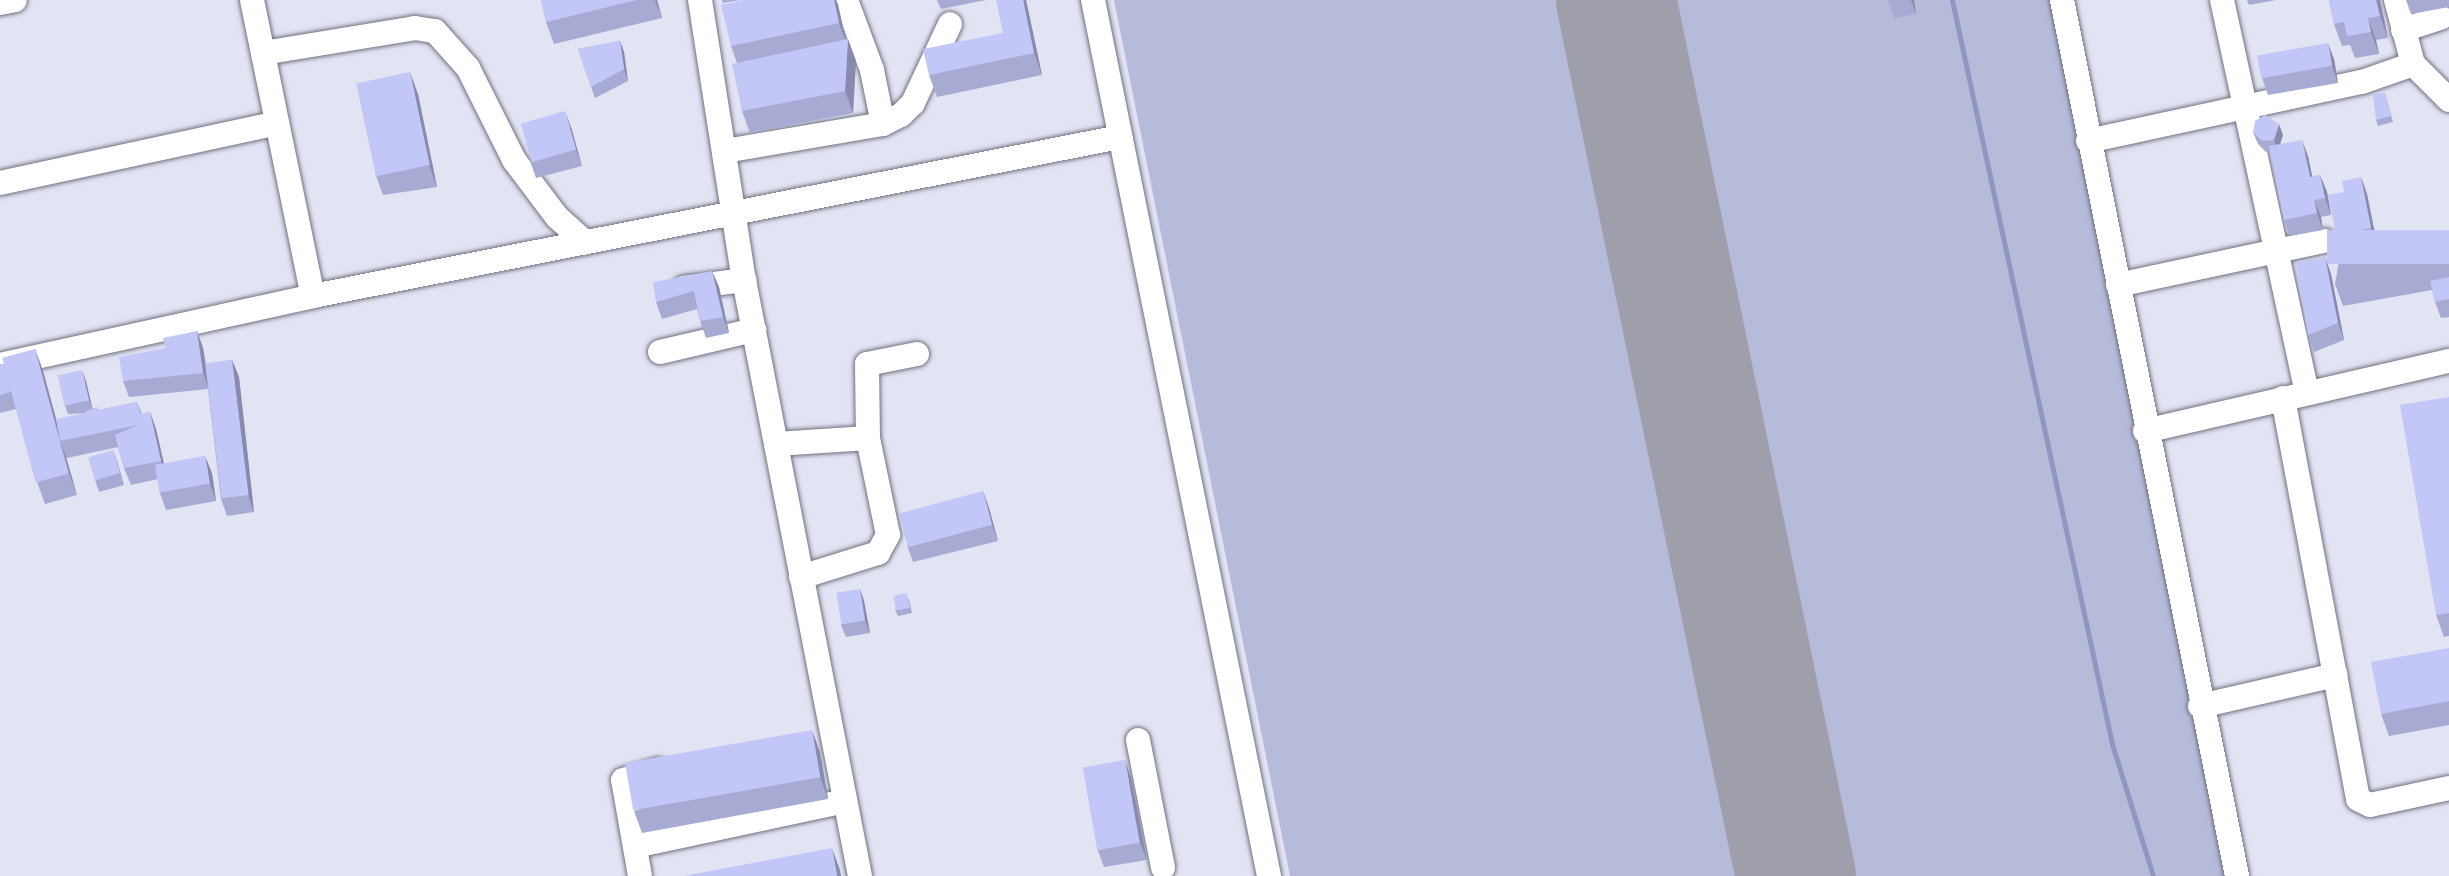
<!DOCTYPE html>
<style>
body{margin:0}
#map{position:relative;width:2449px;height:876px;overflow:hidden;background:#e2e3f3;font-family:Inter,sans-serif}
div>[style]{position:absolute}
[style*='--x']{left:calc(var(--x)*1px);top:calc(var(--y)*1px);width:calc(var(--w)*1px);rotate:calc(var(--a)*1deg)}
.green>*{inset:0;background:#b7bbda}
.stream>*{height:5px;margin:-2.5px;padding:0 2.5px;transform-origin:2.5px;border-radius:2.5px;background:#9195c2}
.runway>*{height:120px;margin:-60px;padding:0 60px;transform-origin:60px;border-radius:60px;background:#9e9fab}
.roads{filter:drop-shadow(0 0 2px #707280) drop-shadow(0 0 2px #707280)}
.minor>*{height:24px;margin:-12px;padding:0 12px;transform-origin:12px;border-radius:12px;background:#fff}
.wall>*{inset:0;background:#a7abd4}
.shaded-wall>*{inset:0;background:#888bad}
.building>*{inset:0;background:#c2c7f7;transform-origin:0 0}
span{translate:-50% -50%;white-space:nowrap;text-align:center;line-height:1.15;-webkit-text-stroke:5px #eff1fe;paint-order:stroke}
</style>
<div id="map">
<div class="green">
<i style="clip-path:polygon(1114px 0,2050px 0,2229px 876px,1290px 876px)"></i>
</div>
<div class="stream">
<i style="--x:1952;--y:0;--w:761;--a:77.86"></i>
<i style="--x:2112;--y:744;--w:138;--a:72.7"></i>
</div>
<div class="runway">
<i style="--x:1616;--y:0;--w:894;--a:78.39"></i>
</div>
<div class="roads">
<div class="minor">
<i style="--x:252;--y:0;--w:302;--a:78.4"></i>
<i style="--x:700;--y:0;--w:283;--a:81.1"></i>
<i style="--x:744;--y:280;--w:607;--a:78.99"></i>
<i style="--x:846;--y:0;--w:75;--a:69.6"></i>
<i style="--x:872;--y:70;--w:55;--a:78.5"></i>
<i style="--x:1093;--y:0;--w:894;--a:78.64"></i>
<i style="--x:2062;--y:0;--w:893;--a:78.7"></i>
<i style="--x:2222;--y:0;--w:402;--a:77.8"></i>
<i style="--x:2396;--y:0;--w:66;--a:75.1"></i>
<i style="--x:2413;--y:64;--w:51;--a:45"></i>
<i style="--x:0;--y:3;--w:15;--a:-11"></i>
<i style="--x:2403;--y:30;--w:40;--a:-18"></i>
<i style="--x:263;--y:53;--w:154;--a:-9.3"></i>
<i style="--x:415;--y:28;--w:20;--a:9"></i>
<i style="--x:435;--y:31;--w:50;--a:48.3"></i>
<i style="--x:468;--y:68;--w:103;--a:63.4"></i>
<i style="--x:514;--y:160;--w:71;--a:53"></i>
<i style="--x:557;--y:217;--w:38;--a:42"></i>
<i style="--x:2088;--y:141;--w:280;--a:-12.2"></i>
<i style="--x:2362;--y:82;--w:54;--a:-19.4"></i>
<i style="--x:725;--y:151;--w:160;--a:-9.7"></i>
<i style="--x:883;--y:124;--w:20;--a:-27"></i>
<i style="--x:901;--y:115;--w:17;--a:-45"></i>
<i style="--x:913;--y:103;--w:87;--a:-64.9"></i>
<i style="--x:0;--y:183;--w:283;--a:-12.2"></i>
<i style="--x:2118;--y:285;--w:211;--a:-12.1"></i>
<i style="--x:684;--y:288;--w:61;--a:-7.6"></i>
<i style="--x:660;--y:352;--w:97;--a:-13.2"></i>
<i style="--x:0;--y:365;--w:321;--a:-12.4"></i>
<i style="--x:313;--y:296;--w:823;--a:-11.15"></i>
<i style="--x:2283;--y:398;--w:282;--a:79.4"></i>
<i style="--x:2145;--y:431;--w:312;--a:-13"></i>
<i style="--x:776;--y:444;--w:92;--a:-3.7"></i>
<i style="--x:868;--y:438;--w:74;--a:-90.8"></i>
<i style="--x:867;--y:364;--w:51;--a:-11.3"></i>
<i style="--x:801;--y:577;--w:81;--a:-17.3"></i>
<i style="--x:878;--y:553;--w:21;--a:-61"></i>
<i style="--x:888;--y:535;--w:99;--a:-101.7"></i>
<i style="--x:2200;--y:706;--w:139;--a:-12.9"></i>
<i style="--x:2335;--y:675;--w:126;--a:79.5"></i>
<i style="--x:2358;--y:799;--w:13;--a:27"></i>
<i style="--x:2370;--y:805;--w:81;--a:-12.1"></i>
<i style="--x:1138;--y:740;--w:130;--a:78.9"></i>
<i style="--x:635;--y:846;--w:215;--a:-12.1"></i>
<i style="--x:640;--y:876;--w:97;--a:-100"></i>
<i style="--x:623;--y:780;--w:37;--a:-16"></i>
</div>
</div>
<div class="wall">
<i style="clip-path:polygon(541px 0,657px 0,662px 18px,554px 44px,546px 22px)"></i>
<i style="clip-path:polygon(722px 0,741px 0,723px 3px)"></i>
<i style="clip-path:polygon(745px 0,836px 0,846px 40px,856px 61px,853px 113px,750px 133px,742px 111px,737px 63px,731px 46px)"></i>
<i style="clip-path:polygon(937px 0,986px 0,941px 9px)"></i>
<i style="clip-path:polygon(1026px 0,1042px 75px,937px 97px,929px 75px,1003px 33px)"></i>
<i style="clip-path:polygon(1888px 0,1914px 0,1916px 14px,1894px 18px)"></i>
<i style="clip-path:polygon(2247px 0,2276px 0,2249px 5px)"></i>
<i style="clip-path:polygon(2329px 0,2380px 0,2388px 38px,2376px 40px,2379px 54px,2355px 58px,2350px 45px,2342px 46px,2334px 24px)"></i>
<i style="clip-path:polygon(2406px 0,2449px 0,2449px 7px,2411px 14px)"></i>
<i style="clip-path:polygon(620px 41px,624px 52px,628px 81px,595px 98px,578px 49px)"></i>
<i style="clip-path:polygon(2334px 59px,2338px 83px,2268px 95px,2262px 78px)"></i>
<i style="clip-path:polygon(2385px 93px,2393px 122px,2378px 126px,2376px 120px)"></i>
<i style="clip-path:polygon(418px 94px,437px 187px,383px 195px,375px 173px)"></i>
<i style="clip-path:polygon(571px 127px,582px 166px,536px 178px,530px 161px)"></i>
<i style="clip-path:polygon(2253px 132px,2283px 135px,2280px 144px,2308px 156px,2312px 177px,2320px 175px,2327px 192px,2331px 215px,2321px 217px,2323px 230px,2290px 236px,2284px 220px,2270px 152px,2266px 152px,2258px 144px)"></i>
<i style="clip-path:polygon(2361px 177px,2367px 194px,2377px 242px,2449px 230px,2449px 317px,2441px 318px,2435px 302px,2432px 290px,2343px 306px,2335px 284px,2341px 249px,2336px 235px,2344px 192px)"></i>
<i style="clip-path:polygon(2325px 257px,2331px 274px,2344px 340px,2314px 352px,2308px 335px)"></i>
<i style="clip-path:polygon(712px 271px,719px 287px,729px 333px,706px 338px,700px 321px,697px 309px,662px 319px,656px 302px)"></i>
<i style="clip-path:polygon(197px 331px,203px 348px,206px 364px,232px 360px,239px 377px,254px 512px,227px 516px,221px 499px,208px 389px,129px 397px,123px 381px,166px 348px)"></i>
<i style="clip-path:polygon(35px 349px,43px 371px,58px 426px,86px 413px,68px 414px,64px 403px,86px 381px,92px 408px,99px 410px,137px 402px,142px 414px,150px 412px,156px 429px,164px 464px,212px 473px,216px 501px,166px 510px,160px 493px,158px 479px,131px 485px,124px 468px,118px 447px,67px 458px,66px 457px,77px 495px,45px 504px,37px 482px,16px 409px,0 413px,0 364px,4px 364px)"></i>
<i style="clip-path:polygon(2449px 397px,2449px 636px,2444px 637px,2436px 615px)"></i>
<i style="clip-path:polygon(113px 450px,124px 485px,99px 492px,95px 480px)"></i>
<i style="clip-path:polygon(983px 491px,989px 508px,998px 541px,913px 562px,907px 545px)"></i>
<i style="clip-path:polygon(860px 589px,864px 601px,870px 633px,846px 637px,841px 625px)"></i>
<i style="clip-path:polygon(909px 599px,912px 613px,898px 616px,895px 610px)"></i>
<i style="clip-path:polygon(2449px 648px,2449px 725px,2389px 736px,2381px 714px)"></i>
<i style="clip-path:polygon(820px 752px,828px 799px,642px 833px,634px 811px)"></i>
<i style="clip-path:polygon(1131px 777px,1147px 860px,1104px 867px,1098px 851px)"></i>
</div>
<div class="shaded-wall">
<i style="clip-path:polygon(655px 0,657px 0,662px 18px)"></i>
<i style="clip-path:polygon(834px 0,836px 0,838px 4px,847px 45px,839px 23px)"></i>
<i style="clip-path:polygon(1023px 0,1026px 0,1042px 75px,1034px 53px)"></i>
<i style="clip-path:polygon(1911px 0,1914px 0,1916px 14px)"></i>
<i style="clip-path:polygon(2376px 0,2380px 0,2388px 38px,2380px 16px)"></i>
<i style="clip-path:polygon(2368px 18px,2376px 40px,2379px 54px,2371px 32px)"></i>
<i style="clip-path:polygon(848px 39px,856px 61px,853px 113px,845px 91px)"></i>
<i style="clip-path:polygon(620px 41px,624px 52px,628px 81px,624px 69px)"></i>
<i style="clip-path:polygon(2328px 43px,2334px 59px,2338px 83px,2332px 66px)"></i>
<i style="clip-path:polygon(410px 72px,418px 94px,437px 187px,429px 165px)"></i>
<i style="clip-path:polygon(565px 111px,571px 127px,582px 166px,576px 149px)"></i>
<i style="clip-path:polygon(2279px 124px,2283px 135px,2278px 151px,2274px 140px)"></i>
<i style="clip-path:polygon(2302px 140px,2308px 156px,2316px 194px,2310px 177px)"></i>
<i style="clip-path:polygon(2320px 175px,2327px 192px,2331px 215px,2325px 198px)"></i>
<i style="clip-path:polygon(2361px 177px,2367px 194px,2377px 245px,2371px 228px)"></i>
<i style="clip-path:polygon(2314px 200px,2321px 217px,2323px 230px,2317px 213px)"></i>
<i style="clip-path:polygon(2325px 257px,2331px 274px,2344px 340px,2338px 323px)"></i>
<i style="clip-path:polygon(712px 271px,719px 287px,729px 333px,723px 317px)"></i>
<i style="clip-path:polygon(197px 331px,203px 348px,209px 389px,203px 373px)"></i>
<i style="clip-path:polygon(35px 349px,43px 371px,62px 441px,60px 441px,66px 457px,77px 495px,69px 473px)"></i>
<i style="clip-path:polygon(232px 360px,239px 377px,254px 512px,248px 495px)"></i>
<i style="clip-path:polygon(82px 370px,86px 381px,93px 411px,89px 400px)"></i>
<i style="clip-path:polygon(150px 412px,156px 429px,167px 477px,161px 461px)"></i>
<i style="clip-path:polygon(113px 450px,117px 461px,124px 485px,120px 473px)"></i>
<i style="clip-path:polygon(205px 456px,212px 473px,216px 501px,210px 484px)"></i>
<i style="clip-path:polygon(983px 491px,989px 508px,998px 541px,992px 525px)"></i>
<i style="clip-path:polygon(860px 589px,864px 601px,870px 633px,865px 621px)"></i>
<i style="clip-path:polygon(812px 730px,820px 752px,828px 799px,820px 777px)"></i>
<i style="clip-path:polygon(1125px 760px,1131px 777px,1147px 860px,1140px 843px)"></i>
<i style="clip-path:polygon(832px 848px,840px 870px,841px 876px,837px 876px)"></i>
</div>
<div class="building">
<i style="clip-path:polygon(541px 0,637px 0,546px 22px)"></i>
<i style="clip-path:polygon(745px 0,834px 0,839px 23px,731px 46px,721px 5px)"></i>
<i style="clip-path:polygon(996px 0,1023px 0,1034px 53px,929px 75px,923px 49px,1003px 33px)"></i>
<i style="clip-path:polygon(2329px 0,2376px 0,2380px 16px,2368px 18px,2371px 32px,2347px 36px,2344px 22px,2334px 24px)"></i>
<i style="clip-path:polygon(848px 39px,845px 91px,742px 111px,732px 64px)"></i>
<i style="clip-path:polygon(620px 41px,624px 69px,591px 87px,578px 49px)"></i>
<i style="left:2328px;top:43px;width:23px;height:72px;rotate:80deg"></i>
<i style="left:410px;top:72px;width:95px;height:55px;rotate:78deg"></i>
<i style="clip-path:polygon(2385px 93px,2391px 116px,2376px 120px,2373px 94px)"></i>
<i style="left:565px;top:111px;width:40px;height:46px;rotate:74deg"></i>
<i style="clip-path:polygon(2265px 115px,2279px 124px,2274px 140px,2262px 141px,2253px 132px,2255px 121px)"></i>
<i style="clip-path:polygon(2302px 140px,2310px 177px,2320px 175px,2325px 198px,2314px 200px,2317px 213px,2284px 220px,2269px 146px)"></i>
<i style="clip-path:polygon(2361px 177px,2371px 228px,2336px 235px,2328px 195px,2344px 192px,2342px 181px)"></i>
<i style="left:2449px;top:230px;width:34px;height:122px;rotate:90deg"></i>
<i style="clip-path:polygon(2325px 257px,2338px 323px,2308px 335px,2296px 263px)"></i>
<i style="clip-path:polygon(712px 271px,723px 317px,700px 321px,694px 291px,656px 302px,653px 282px)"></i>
<i style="clip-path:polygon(2449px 277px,2449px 299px,2435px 302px,2430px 281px)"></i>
<i style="clip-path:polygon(197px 331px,203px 373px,123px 381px,119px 357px,166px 348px,163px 338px)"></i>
<i style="left:35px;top:349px;width:129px;height:34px;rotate:75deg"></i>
<i style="left:232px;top:360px;width:136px;height:27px;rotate:83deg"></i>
<i style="clip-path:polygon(0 364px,4px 364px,11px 392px,0 395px)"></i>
<i style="left:82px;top:370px;width:31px;height:25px;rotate:77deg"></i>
<i style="clip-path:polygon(2449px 397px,2449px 613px,2436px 615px,2400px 405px)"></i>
<i style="clip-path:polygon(137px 402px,140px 414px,150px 412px,161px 461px,124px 468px,115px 435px,138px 425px,60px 441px,56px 419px)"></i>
<i style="left:98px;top:407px;width:3px;height:13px;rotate:72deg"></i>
<i style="left:113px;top:450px;width:24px;height:26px;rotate:73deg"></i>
<i style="left:205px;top:456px;width:28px;height:51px;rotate:80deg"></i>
<i style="left:983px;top:491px;width:35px;height:87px;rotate:75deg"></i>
<i style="left:860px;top:589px;width:32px;height:24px;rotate:81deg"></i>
<i style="left:907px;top:593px;width:15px;height:14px;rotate:79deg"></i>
<i style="clip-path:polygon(2449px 648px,2449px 701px,2381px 714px,2371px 662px)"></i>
<i style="left:812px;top:730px;width:48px;height:190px;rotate:80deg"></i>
<i style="left:1125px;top:760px;width:84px;height:43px;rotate:80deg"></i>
<i style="clip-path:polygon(832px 848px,837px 876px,684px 876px)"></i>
</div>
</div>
